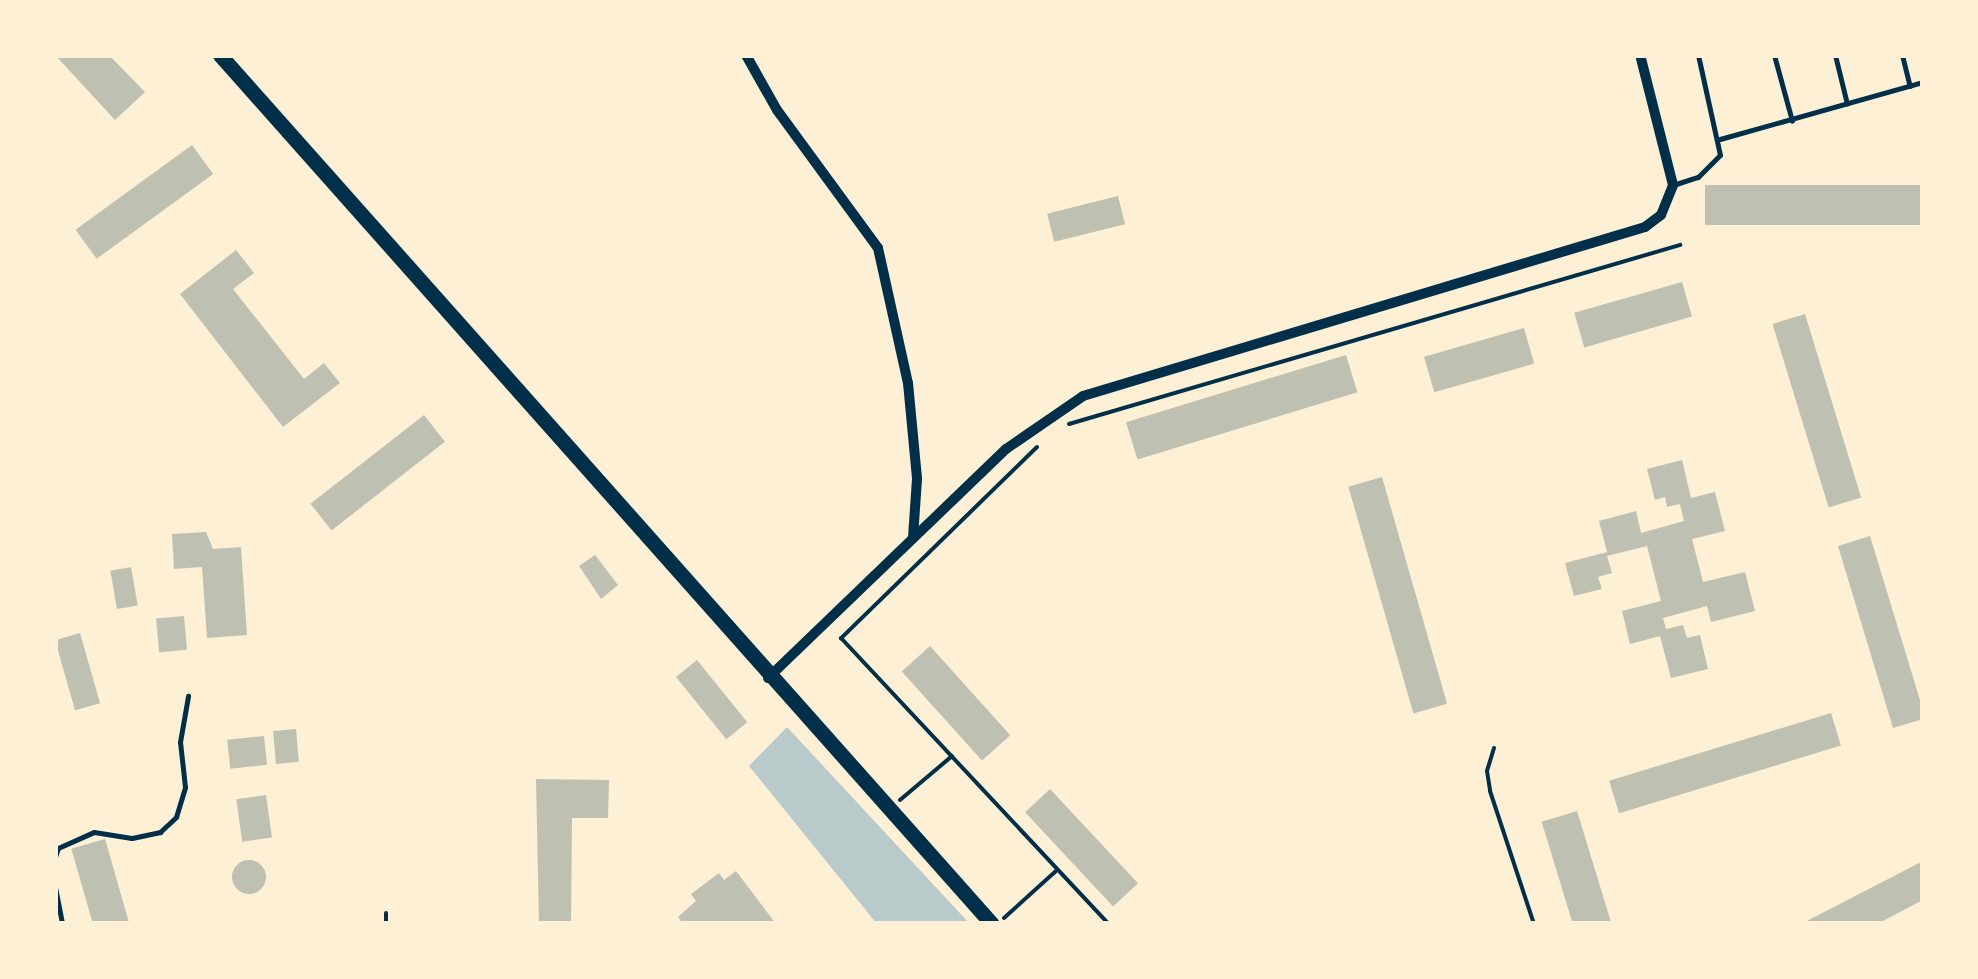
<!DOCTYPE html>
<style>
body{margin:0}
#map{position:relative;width:1978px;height:979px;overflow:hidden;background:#fdf0d5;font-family:"Noto Sans",sans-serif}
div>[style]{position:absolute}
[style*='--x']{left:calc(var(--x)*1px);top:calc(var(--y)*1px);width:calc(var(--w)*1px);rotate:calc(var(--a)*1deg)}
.green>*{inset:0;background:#b9caca}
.building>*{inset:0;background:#bec0b2;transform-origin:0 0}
.round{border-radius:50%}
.path>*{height:4px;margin:-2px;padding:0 2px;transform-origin:2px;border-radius:2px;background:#003049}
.service>*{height:5px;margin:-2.5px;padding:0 2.5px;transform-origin:2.5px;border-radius:2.5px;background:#003049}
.minor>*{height:10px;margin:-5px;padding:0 5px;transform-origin:5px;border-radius:5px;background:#003049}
.secondary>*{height:15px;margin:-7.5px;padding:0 7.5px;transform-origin:7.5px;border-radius:7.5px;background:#003049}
span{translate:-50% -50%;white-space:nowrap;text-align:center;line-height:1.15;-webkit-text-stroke:9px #fdf0d5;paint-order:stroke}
.frame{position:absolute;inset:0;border:58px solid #fdf0d5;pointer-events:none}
</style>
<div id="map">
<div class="green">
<i style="clip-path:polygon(787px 727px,970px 924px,877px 924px,749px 766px)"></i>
</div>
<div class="building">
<i style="clip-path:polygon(55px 55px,109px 55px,145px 92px,115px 120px)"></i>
<i style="left:192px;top:145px;width:36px;height:144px;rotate:54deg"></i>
<i style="left:1923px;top:185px;width:40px;height:218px;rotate:90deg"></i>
<i style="left:1118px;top:196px;width:29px;height:73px;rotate:76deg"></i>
<i style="clip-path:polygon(236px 250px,254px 273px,233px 289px,304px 379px,324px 363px,340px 383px,283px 427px,180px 294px)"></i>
<i style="left:1682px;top:282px;width:36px;height:112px;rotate:74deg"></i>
<i style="left:1805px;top:314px;width:192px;height:34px;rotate:73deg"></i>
<i style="left:1524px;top:328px;width:37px;height:104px;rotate:74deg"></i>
<i style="left:1346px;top:355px;width:39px;height:230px;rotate:73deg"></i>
<i style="left:424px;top:415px;width:34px;height:144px;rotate:52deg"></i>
<i style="clip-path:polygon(1682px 460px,1691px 498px,1715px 492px,1725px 531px,1692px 539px,1703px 582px,1745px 572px,1755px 611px,1711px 622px,1707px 606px,1663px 618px,1666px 629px,1683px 625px,1687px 638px,1700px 635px,1708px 669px,1671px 678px,1660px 636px,1630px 644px,1622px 611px,1661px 601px,1647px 546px,1607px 556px,1612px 573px,1598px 577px,1602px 589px,1574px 596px,1565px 563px,1607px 552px,1599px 521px,1636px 511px,1641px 533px,1684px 521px,1680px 504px,1667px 507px,1665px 497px,1655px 500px,1647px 469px)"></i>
<i style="left:1382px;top:477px;width:236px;height:35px;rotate:74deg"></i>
<i style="clip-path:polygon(206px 532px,213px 549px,241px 547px,247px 635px,207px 638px,202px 567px,174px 569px,172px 534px)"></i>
<i style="clip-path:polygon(1870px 536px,1923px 710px,1923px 719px,1893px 728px,1838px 546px)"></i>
<i style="clip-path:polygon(595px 555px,618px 585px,601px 599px,579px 566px)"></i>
<i style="left:131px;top:567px;width:39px;height:21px;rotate:80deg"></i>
<i style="left:184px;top:616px;width:34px;height:28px;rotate:85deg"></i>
<i style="left:80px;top:633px;width:73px;height:26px;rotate:74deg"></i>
<i style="left:930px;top:646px;width:120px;height:38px;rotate:48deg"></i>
<i style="left:697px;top:660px;width:80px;height:27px;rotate:51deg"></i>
<i style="left:1831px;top:713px;width:34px;height:232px;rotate:73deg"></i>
<i style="left:296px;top:729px;width:33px;height:23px;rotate:85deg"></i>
<i style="left:264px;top:736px;width:29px;height:37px;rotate:84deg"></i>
<i style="clip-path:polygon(536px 779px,609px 780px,608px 818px,572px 818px,571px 924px,539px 924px)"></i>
<i style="left:1050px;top:789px;width:129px;height:34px;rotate:47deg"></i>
<i style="left:266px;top:795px;width:43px;height:30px;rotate:82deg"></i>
<i style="left:1577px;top:811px;width:118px;height:37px;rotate:73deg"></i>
<i style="left:105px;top:839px;width:88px;height:35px;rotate:74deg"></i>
<i class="round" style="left:232px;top:860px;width:34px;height:34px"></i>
<i style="clip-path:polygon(1923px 861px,1923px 900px,1877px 924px,1801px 924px)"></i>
<i style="clip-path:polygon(736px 871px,776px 924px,683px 924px,678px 917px,696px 901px,691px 894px,719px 873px,724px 880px)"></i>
</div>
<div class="path">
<i style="--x:1069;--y:424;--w:637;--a:-16.33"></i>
<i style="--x:1037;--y:447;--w:274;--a:135.7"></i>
<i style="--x:841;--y:638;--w:392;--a:46.9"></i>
<i style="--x:1494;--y:748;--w:24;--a:107"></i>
<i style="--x:1487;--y:771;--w:20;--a:81"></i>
<i style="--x:1490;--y:791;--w:140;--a:71.7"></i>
<i style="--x:900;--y:800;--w:68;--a:-40.2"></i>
<i style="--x:386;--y:913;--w:11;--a:90"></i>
<i style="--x:1004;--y:918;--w:70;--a:-42.1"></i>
</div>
<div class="service">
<i style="--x:1774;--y:55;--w:68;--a:74.7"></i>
<i style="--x:1835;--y:55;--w:50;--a:76.2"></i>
<i style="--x:1902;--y:55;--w:32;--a:76"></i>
<i style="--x:1720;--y:139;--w:211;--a:-15.7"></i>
<i style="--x:1676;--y:184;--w:23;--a:-18"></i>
<i style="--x:1698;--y:177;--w:31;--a:-45"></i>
<i style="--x:1720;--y:155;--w:102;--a:-102.4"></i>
<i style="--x:55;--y:857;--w:9;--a:-72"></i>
<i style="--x:58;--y:848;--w:39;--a:-24"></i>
<i style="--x:94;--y:832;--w:38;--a:9"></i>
<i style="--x:132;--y:838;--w:29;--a:-12"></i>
<i style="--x:160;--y:832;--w:22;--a:-43"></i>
<i style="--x:176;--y:817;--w:31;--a:-73"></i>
<i style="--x:185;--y:787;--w:45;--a:-96.3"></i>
<i style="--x:180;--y:742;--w:47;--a:-80.1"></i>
<i style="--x:55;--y:887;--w:38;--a:79"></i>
</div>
<div class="minor">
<i style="--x:746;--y:55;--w:63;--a:60.6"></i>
<i style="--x:777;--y:110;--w:171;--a:53.8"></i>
<i style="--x:878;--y:248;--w:138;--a:77.5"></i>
<i style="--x:908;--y:383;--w:96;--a:84.6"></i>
<i style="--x:917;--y:479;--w:58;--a:93.9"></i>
<i style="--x:768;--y:678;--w:330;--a:-43.9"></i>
<i style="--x:1006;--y:449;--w:93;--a:-34.5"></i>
<i style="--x:1083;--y:396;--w:587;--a:-16.74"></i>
<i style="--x:1645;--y:227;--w:20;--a:-37"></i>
<i style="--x:1661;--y:215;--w:32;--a:-68"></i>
<i style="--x:1673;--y:185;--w:134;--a:-104.2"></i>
</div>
<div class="secondary">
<i style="--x:220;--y:55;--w:1162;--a:48.38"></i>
</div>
<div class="frame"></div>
</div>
